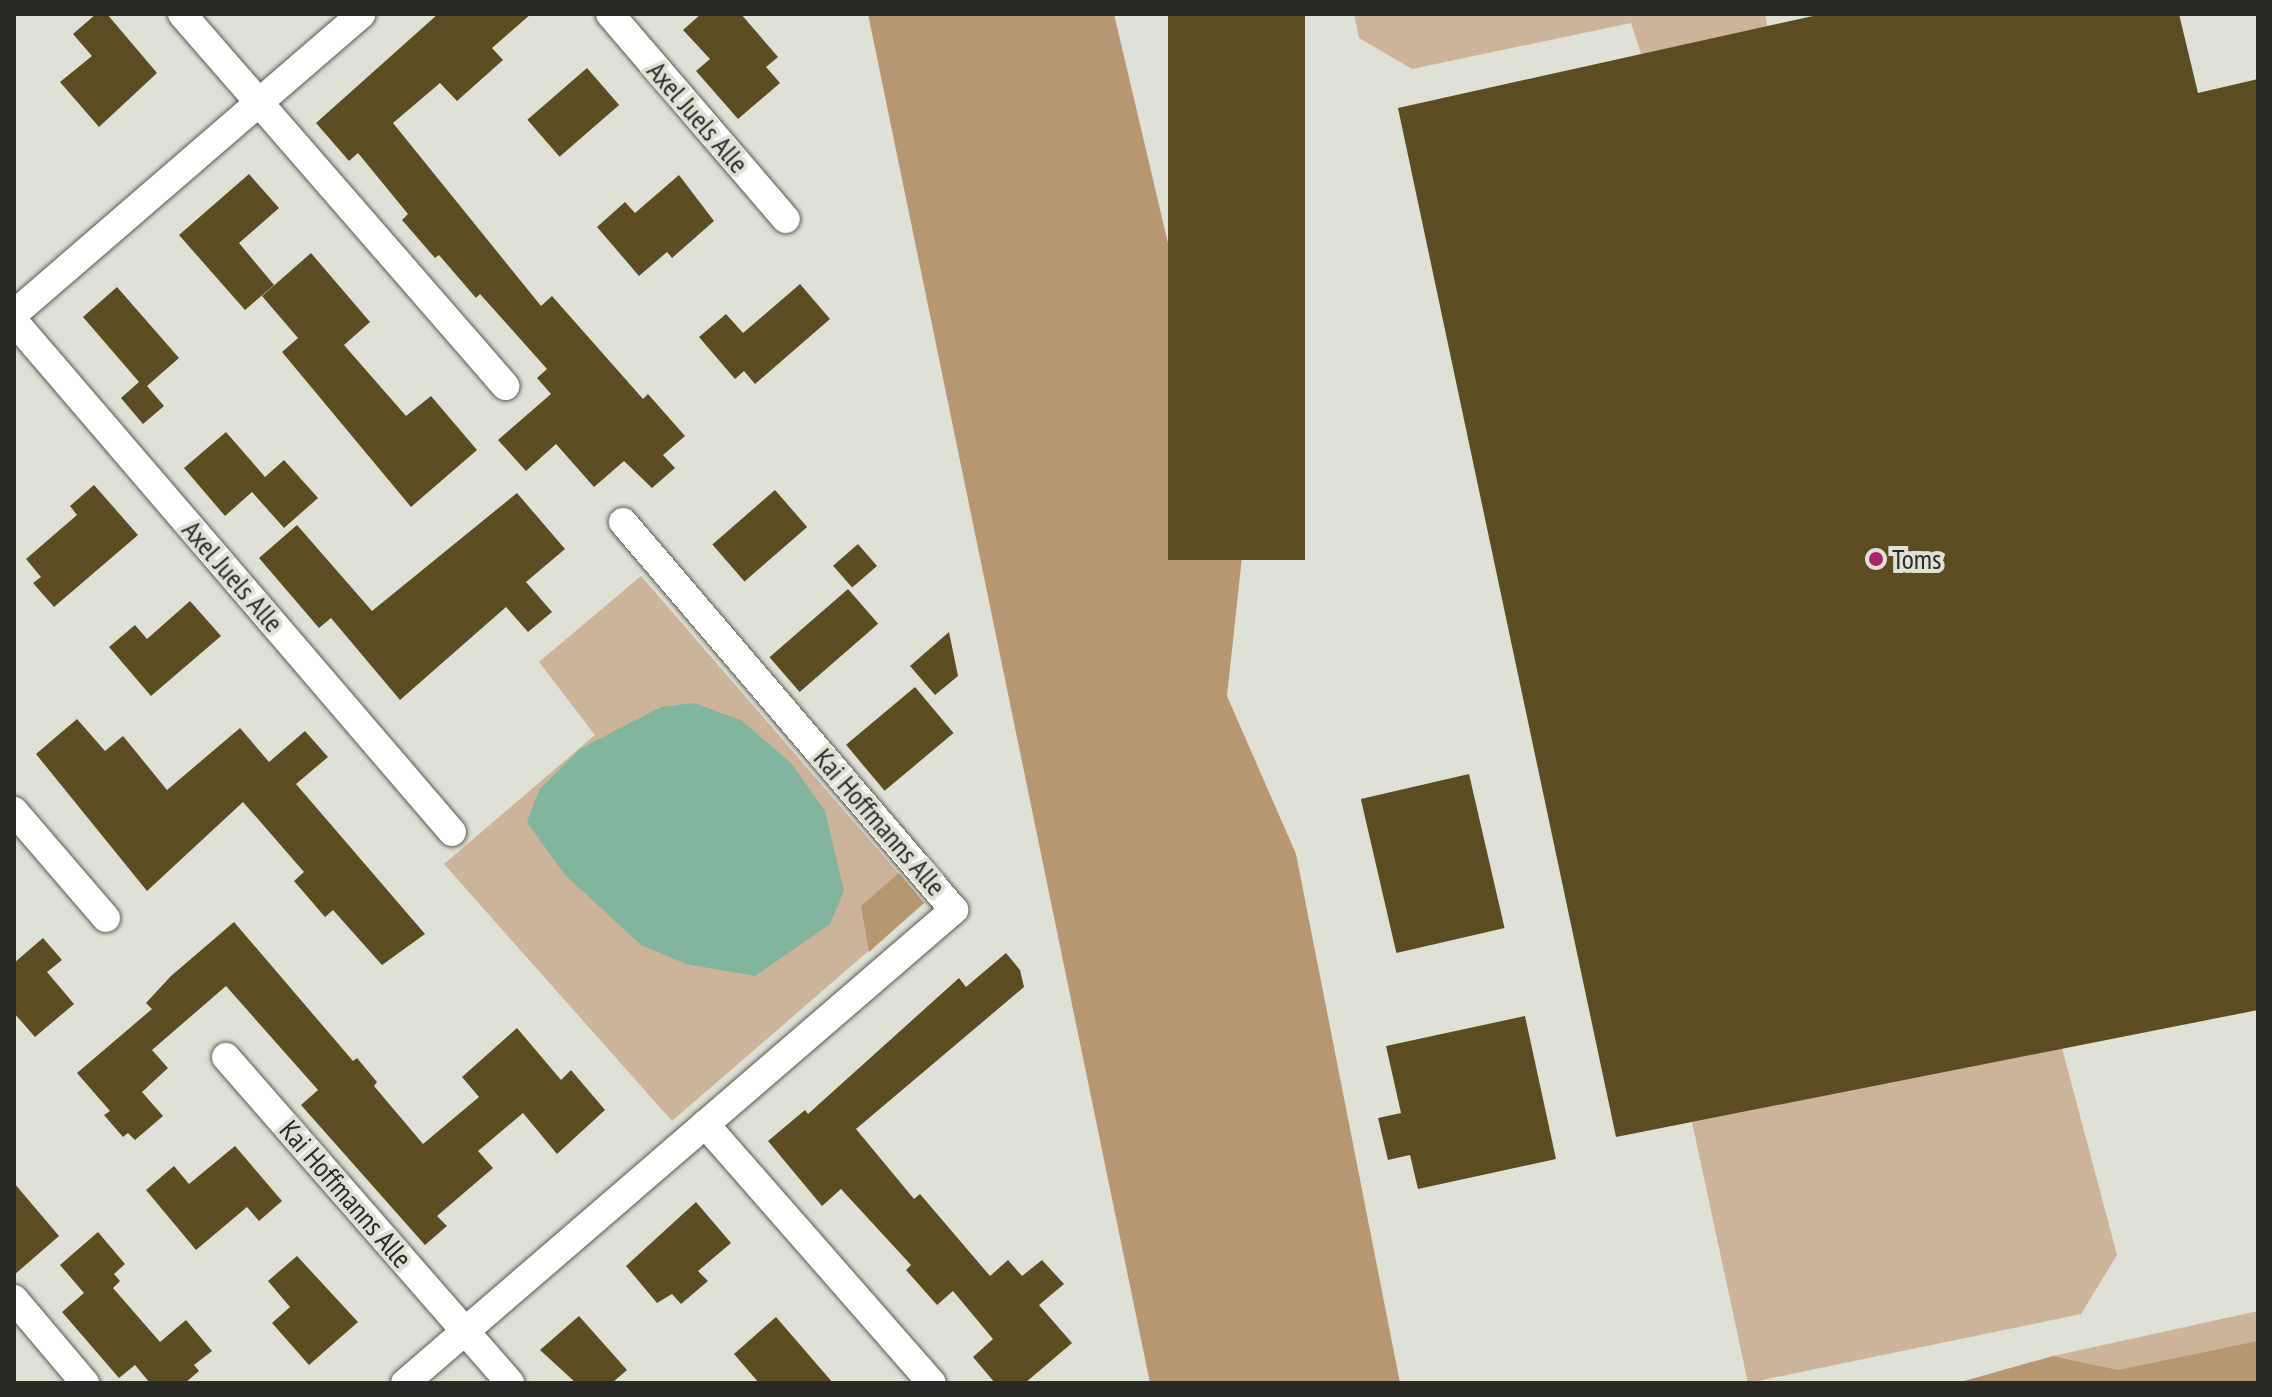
<!DOCTYPE html>
<style>
body{margin:0}
#map{position:relative;width:2272px;height:1397px;overflow:hidden;background:#dfe1d6;font-family:"PT Sans Narrow",sans-serif}
div>[style]{position:absolute}
[style*='--x']{left:calc(var(--x)*1px);top:calc(var(--y)*1px);width:calc(var(--w)*1px);rotate:calc(var(--a)*1deg)}
.green>*{inset:0;background:#cdb399}
.forest>*{inset:0;background:#b89671}
.water>*{inset:0;background:#81b59e}
.building>*{inset:0;background:#5b4d21;transform-origin:0 0}
.roads{filter:drop-shadow(0 0 2px #585a51) drop-shadow(0 0 2px #585a51)}
.street>*{height:28px;margin:-14px;padding:0 14px;transform-origin:14px;border-radius:14px;background:#fff}
.dots>*{width:22px;height:22px;translate:-50% -50%;box-sizing:border-box;border:4px solid #dfe1d6;border-radius:50%}
span{translate:-50% -50%;white-space:nowrap;text-align:center;line-height:1.15;-webkit-text-stroke:8px #dfe1d6;paint-order:stroke}
.street-label{font-size:28px;color:#292926}
.poi-label{font-size:28px;color:#292926}
.left{translate:0 -50%;text-align:left}
.frame{position:absolute;inset:0;border:16px solid #292926;pointer-events:none}
</style>
<div id="map">
<div class="green">
<i style="clip-path:polygon(1354px 14px,1765px 14px,1769px 34px,1643px 60px,1631px 23px,1412px 69px,1359px 38px)"></i>
<i style="clip-path:polygon(641px 576px,924px 903px,672px 1121px,444px 864px,595px 735px,539px 662px)"></i>
<i style="clip-path:polygon(2062px 1048px,2117px 1255px,2081px 1314px,1748px 1383px,1692px 1122px)"></i>
<i style="clip-path:polygon(2258px 1311px,2258px 1383px,2027px 1383px,2104px 1367px,2053px 1356px)"></i>
</div>
<div class="forest">
<i style="clip-path:polygon(868px 14px,1114px 14px,1242px 557px,1227px 696px,1296px 854px,1400px 1383px,1150px 1383px)"></i>
<i style="clip-path:polygon(899px 873px,924px 903px,869px 952px,861px 906px)"></i>
<i style="clip-path:polygon(2258px 1341px,2258px 1383px,1957px 1383px,2053px 1356px,2118px 1370px)"></i>
</div>
<div class="water">
<i style="clip-path:polygon(694px 703px,741px 720px,791px 763px,825px 811px,844px 891px,830px 924px,755px 976px,686px 964px,641px 945px,565px 875px,527px 822px,539px 790px,580px 749px,661px 707px)"></i>
</div>
<div class="building">
<i style="clip-path:polygon(96px 14px,107px 14px,157px 73px,99px 127px,60px 82px,92px 56px,73px 34px)"></i>
<i style="clip-path:polygon(438px 14px,531px 14px,492px 48px,503px 60px,457px 101px,440px 83px,393px 123px,541px 306px,552px 296px,643px 399px,648px 394px,685px 436px,663px 455px,675px 468px,652px 488px,624px 461px,594px 487px,556px 444px,526px 471px,498px 440px,551px 394px,537px 378px,547px 369px,480px 294px,476px 298px,439px 255px,435px 258px,402px 220px,408px 214px,358px 153px,349px 161px,316px 123px)"></i>
<i style="clip-path:polygon(701px 14px,741px 14px,778px 57px,766px 67px,780px 83px,738px 119px,696px 71px,710px 59px,683px 30px)"></i>
<i style="left:1168px;top:14px;width:137px;height:546px"></i>
<i style="clip-path:polygon(1822px 14px,2179px 14px,2198px 93px,2258px 79px,2258px 1010px,1616px 1137px,1398px 108px)"></i>
<i style="left:587px;top:68px;width:49px;height:79px;rotate:49deg"></i>
<i style="clip-path:polygon(249px 174px,279px 208px,239px 243px,274px 285px,245px 310px,179px 235px)"></i>
<i style="clip-path:polygon(679px 175px,714px 221px,672px 258px,667px 252px,639px 276px,597px 227px,625px 202px,635px 213px)"></i>
<i style="clip-path:polygon(311px 253px,370px 322px,344px 345px,406px 416px,431px 396px,477px 450px,411px 507px,282px 352px,298px 338px,262px 296px)"></i>
<i style="clip-path:polygon(800px 284px,830px 319px,755px 384px,744px 371px,735px 379px,699px 337px,726px 314px,743px 333px)"></i>
<i style="clip-path:polygon(117px 287px,179px 358px,147px 386px,164px 406px,143px 424px,121px 398px,139px 382px,83px 317px)"></i>
<i style="clip-path:polygon(226px 432px,265px 477px,284px 460px,318px 498px,284px 528px,252px 492px,225px 516px,184px 468px)"></i>
<i style="clip-path:polygon(94px 485px,138px 535px,54px 607px,33px 583px,41px 577px,26px 559px,77px 515px,70px 506px)"></i>
<i style="left:775px;top:490px;width:49px;height:83px;rotate:49deg"></i>
<i style="clip-path:polygon(517px 493px,565px 549px,526px 582px,552px 612px,528px 632px,506px 607px,400px 700px,331px 618px,319px 628px,259px 558px,297px 525px,372px 611px)"></i>
<i style="left:858px;top:544px;width:29px;height:33px;rotate:49deg"></i>
<i style="left:848px;top:589px;width:46px;height:104px;rotate:49deg"></i>
<i style="clip-path:polygon(190px 601px,221px 636px,151px 696px,109px 647px,135px 625px,147px 639px)"></i>
<i style="clip-path:polygon(949px 632px,958px 676px,935px 695px,910px 666px)"></i>
<i style="left:915px;top:687px;width:60px;height:90px;rotate:50deg"></i>
<i style="clip-path:polygon(77px 719px,105px 751px,123px 736px,167px 790px,240px 728px,269px 762px,305px 731px,328px 757px,296px 784px,425px 934px,382px 965px,333px 910px,325px 917px,294px 881px,304px 872px,243px 802px,147px 891px,36px 754px)"></i>
<i style="left:1469px;top:774px;width:158px;height:111px;rotate:77deg"></i>
<i style="clip-path:polygon(234px 922px,353px 1061px,357px 1058px,377px 1082px,374px 1086px,423px 1144px,479px 1097px,462px 1077px,517px 1028px,561px 1080px,571px 1070px,605px 1110px,557px 1154px,523px 1113px,478px 1151px,493px 1168px,437px 1216px,447px 1226px,425px 1245px,301px 1105px,318px 1090px,226px 986px,152px 1050px,168px 1068px,142px 1092px,163px 1116px,135px 1140px,128px 1133px,123px 1137px,104px 1115px,110px 1111px,77px 1073px,152px 1009px,146px 1003px,171px 976px)"></i>
<i style="clip-path:polygon(43px 938px,62px 960px,47px 972px,74px 1004px,35px 1037px,14px 1013px,14px 963px)"></i>
<i style="clip-path:polygon(1006px 953px,1020px 970px,1024px 987px,856px 1129px,914px 1199px,920px 1194px,990px 1276px,1008px 1260px,1022px 1276px,1042px 1260px,1064px 1284px,1039px 1305px,1072px 1343px,1025px 1383px,995px 1383px,973px 1357px,993px 1339px,953px 1291px,937px 1305px,906px 1270px,911px 1265px,841px 1189px,822px 1206px,768px 1141px,805px 1110px,808px 1114px,959px 978px,966px 987px)"></i>
<i style="clip-path:polygon(1525px 1016px,1556px 1159px,1418px 1189px,1410px 1155px,1388px 1160px,1378px 1118px,1401px 1113px,1386px 1046px)"></i>
<i style="clip-path:polygon(235px 1146px,282px 1201px,259px 1221px,247px 1207px,196px 1250px,146px 1190px,174px 1166px,189px 1184px)"></i>
<i style="clip-path:polygon(14px 1183px,59px 1236px,14px 1275px)"></i>
<i style="clip-path:polygon(696px 1202px,731px 1243px,698px 1271px,708px 1281px,681px 1304px,672px 1294px,657px 1303px,626px 1266px)"></i>
<i style="clip-path:polygon(98px 1232px,125px 1264px,114px 1274px,120px 1281px,113px 1288px,160px 1342px,186px 1320px,212px 1351px,194px 1365px,199px 1371px,185px 1383px,150px 1383px,135px 1365px,119px 1378px,62px 1312px,84px 1293px,60px 1265px)"></i>
<i style="clip-path:polygon(297px 1256px,358px 1322px,309px 1365px,272px 1323px,290px 1307px,268px 1281px)"></i>
<i style="clip-path:polygon(579px 1316px,627px 1370px,612px 1383px,576px 1383px,540px 1350px)"></i>
<i style="clip-path:polygon(776px 1317px,833px 1383px,759px 1383px,734px 1354px)"></i>
</div>
<div class="roads">
<div class="street">
<i style="--x:182;--y:14;--w:493;--a:49"></i>
<i style="--x:610;--y:14;--w:270;--a:49.4"></i>
<i style="--x:14;--y:314;--w:459;--a:-40.8"></i>
<i style="--x:14;--y:321;--w:673;--a:49.4"></i>
<i style="--x:14;--y:811;--w:141;--a:49.3"></i>
<i style="--x:226;--y:1057;--w:432;--a:48.9"></i>
<i style="--x:705;--y:1124;--w:344;--a:48.8"></i>
<i style="--x:14;--y:1299;--w:110;--a:49.8"></i>
<i style="--x:405;--y:1383;--w:725;--a:-40.75"></i>
<i style="--x:954;--y:910;--w:510;--a:-130.47"></i>
</div>
</div>
<div class="dots">
<i style="left:1876px;top:559px;background:#aa2268"></i>
</div>
<div class="street-label">
<span style="left:698px;top:117px;rotate:49deg">Axel Juels Alle</span>
<span style="left:233px;top:576px;rotate:49deg">Axel Juels Alle</span>
<span style="left:880px;top:822px;rotate:49deg">Kai Hoffmanns Alle</span>
<span style="left:346px;top:1194px;rotate:49deg">Kai Hoffmanns Alle</span>
</div>
<div class="poi-label">
<span class="left" style="left:1892px;top:559px">Toms</span>
</div>
<div class="frame"></div>
</div>
